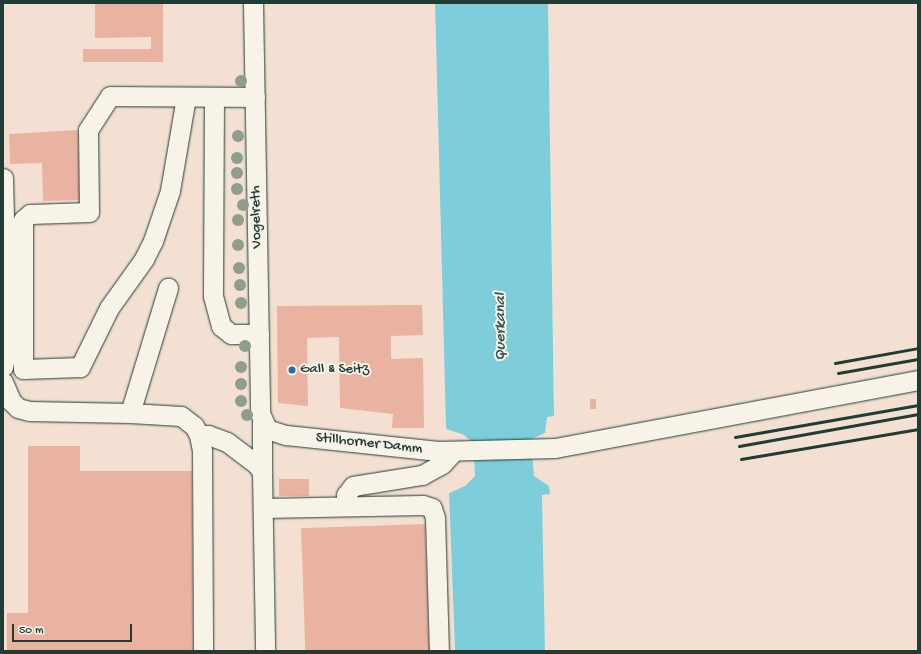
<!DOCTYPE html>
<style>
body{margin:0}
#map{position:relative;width:921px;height:654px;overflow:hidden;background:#f7f3e8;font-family:"Gochi Hand",sans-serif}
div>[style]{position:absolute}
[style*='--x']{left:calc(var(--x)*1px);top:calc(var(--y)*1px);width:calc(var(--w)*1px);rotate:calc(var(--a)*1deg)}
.built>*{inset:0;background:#f3e0d3}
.water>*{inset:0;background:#7ecdda}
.building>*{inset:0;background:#eab2a1;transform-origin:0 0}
.roads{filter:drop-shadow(0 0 1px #1f3d34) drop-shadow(0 0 1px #1f3d34)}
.minor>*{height:19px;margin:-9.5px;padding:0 9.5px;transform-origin:9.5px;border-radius:9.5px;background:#f7f3e8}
.rail>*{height:3px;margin:-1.5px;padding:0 1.5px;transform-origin:1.5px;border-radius:1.5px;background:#1f3d34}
.trees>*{width:12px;height:12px;margin:-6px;border-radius:50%;background:#8e9d8d}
.dots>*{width:11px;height:11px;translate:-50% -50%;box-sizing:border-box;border:2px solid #f7f3e8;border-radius:50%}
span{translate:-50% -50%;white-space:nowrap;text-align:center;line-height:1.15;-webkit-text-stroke:4px #f7f3e8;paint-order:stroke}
.street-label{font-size:15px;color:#1f3d34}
.poi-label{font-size:15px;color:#1f3d34}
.left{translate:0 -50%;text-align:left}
.water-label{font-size:16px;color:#325a55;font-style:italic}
.frame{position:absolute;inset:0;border:4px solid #1f3d34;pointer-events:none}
.scale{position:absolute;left:12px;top:624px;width:120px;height:18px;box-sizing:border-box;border:2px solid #1f3d34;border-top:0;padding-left:5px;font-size:12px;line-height:14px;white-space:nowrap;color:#1f3d34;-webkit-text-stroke:3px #f7f3e8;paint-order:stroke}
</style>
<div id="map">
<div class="built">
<i style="clip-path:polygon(3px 3px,435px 3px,446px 429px,462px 434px,473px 442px,475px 476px,465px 486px,449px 493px,455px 651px,3px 651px)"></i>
<i style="clip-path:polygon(548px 3px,918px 3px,918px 651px,545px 651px,542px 494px,550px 494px,549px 486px,534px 476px,531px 439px,545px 433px,547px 417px,554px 415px)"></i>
</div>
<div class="water">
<i style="clip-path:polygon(435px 3px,548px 3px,554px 416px,547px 417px,545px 433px,531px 439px,534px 476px,549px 486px,550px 494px,542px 495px,545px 651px,455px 651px,449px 493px,465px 486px,475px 476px,473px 442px,462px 434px,446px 429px)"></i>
</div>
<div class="building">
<i style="clip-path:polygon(95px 3px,163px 3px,163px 62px,83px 62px,83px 49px,151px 49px,151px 37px,95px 38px)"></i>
<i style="clip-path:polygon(78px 130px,80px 200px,43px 201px,42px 163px,10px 164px,9px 134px)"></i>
<i style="clip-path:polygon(422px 305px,423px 335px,391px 336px,391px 359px,423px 358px,424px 428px,392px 428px,393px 414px,340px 408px,339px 337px,307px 338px,308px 406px,278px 403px,277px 306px)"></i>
<i style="left:590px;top:399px;width:6px;height:10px"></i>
<i style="clip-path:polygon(28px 446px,80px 446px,80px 471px,192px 471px,193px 651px,7px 651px,7px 613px,28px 613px)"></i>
<i style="left:309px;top:479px;width:17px;height:30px;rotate:90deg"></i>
<i style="left:425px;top:524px;width:127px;height:124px;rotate:88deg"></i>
</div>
<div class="roads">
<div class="minor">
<i style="--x:253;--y:3;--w:410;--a:89"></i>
<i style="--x:260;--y:413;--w:17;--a:66"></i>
<i style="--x:267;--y:429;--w:20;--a:18"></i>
<i style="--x:286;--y:435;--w:153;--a:6"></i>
<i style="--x:438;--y:451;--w:117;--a:-1.5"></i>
<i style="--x:555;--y:448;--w:369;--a:-10.6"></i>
<i style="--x:186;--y:97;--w:95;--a:99.7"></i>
<i style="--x:170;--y:191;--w:53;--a:108.8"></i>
<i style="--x:153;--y:241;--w:20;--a:117"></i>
<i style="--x:144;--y:259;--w:60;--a:125.5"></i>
<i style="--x:109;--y:308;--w:66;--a:116.2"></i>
<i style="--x:80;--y:367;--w:57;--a:178"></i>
<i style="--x:23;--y:369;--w:149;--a:-90"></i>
<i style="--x:23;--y:220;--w:9;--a:-41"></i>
<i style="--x:30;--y:214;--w:59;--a:-1.9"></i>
<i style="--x:89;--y:212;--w:82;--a:-90.7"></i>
<i style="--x:88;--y:130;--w:40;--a:-57.1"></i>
<i style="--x:110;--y:96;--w:145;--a:0.4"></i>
<i style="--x:214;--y:97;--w:199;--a:90.3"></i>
<i style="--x:213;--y:296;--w:31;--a:75"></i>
<i style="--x:221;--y:326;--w:13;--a:39"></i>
<i style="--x:231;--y:334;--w:28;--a:0"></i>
<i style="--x:3;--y:178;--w:169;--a:88.6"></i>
<i style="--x:7;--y:347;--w:20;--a:101"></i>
<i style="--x:3;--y:382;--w:21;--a:67"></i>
<i style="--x:11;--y:401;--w:10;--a:45"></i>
<i style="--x:18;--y:408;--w:11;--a:15"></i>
<i style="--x:29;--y:411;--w:101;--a:1.1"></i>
<i style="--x:130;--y:413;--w:131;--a:-73.1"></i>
<i style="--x:130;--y:413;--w:51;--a:3.4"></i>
<i style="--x:181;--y:416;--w:16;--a:38"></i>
<i style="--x:194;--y:426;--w:10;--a:61"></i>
<i style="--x:199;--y:435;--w:15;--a:79"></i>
<i style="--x:202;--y:450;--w:201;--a:89.7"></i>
<i style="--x:199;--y:435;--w:9;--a:0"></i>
<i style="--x:208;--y:435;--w:20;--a:20"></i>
<i style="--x:227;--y:442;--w:38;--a:37"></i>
<i style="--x:257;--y:465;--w:9;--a:54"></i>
<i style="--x:262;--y:472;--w:179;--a:89"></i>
<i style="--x:262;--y:472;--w:50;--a:-90"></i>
<i style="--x:346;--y:506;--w:11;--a:-90"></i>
<i style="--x:346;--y:495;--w:11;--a:-52"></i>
<i style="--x:353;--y:486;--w:70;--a:-9.1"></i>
<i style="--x:422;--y:475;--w:23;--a:-29"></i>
<i style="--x:442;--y:464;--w:16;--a:-47"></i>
<i style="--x:264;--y:508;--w:159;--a:-1.1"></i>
<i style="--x:423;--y:505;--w:9;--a:18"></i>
<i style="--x:432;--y:508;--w:10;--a:73"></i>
<i style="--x:435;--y:518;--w:133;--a:88.3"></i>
</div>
</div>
<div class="rail">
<i style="--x:835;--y:363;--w:84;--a:-10.2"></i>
<i style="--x:838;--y:373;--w:81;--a:-9.9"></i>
<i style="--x:735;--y:437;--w:186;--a:-9.9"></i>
<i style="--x:739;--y:446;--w:182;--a:-10.1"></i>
<i style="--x:741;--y:459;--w:180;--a:-9.6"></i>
</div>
<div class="trees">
<i style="left:241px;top:81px"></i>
<i style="left:238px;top:136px"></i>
<i style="left:237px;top:158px"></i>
<i style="left:237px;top:173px"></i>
<i style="left:237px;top:189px"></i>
<i style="left:243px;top:205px"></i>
<i style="left:238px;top:220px"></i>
<i style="left:238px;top:245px"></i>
<i style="left:239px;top:268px"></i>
<i style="left:240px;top:285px"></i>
<i style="left:241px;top:303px"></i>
<i style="left:245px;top:346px"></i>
<i style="left:241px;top:367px"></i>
<i style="left:241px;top:384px"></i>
<i style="left:241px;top:401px"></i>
<i style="left:247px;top:415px"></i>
</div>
<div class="dots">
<i style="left:292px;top:370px;background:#1f6fb2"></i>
</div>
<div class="street-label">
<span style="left:257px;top:217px;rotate:-91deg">Vogelreth</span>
<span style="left:369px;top:444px;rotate:6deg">Stillhorner Damm</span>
</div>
<div class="poi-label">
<span class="left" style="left:300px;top:370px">Gall &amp; Seitz</span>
</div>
<div class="water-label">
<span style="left:502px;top:327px;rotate:-90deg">Querkanal</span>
</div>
<div class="frame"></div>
<div class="scale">50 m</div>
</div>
